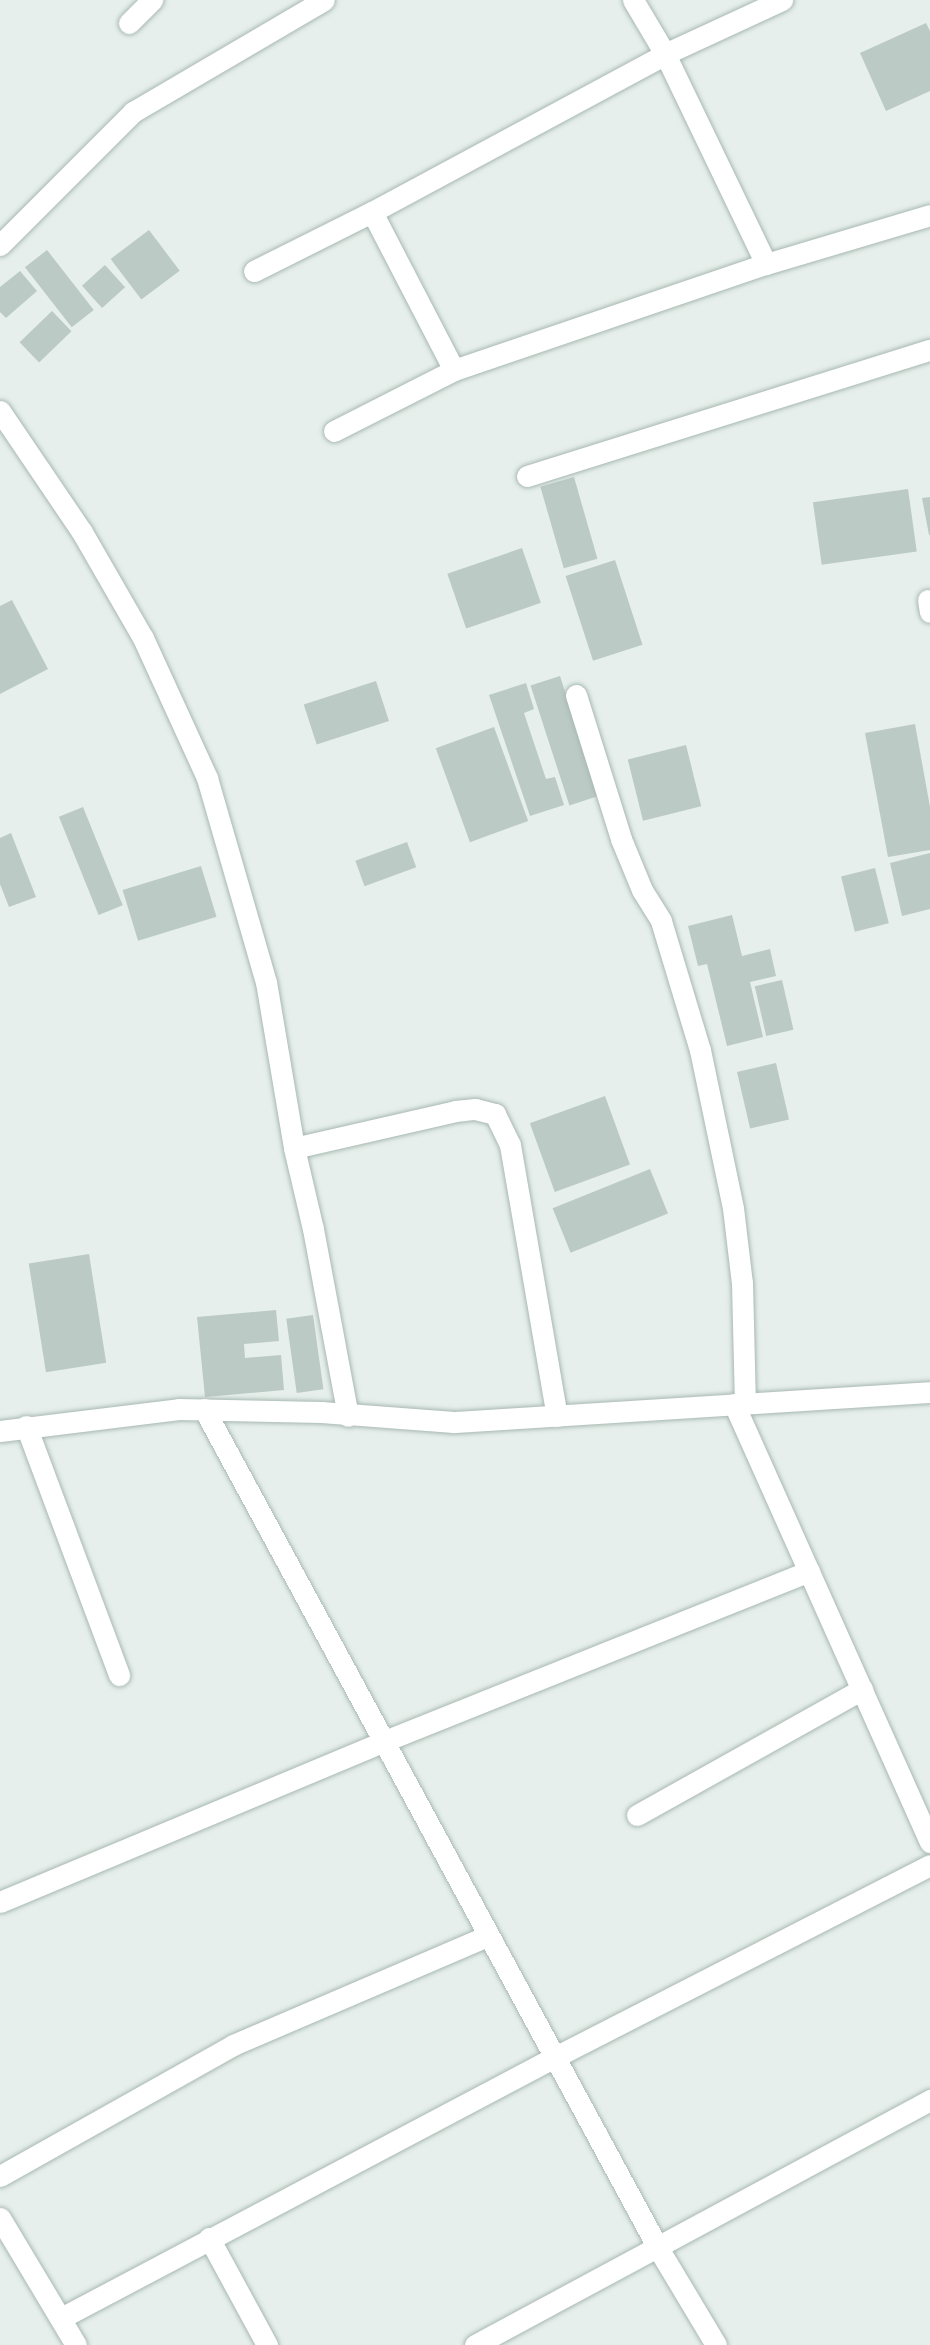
<!DOCTYPE html>
<style>
body{margin:0}
#map{position:relative;width:930px;height:2345px;overflow:hidden;background:#e6efeb;font-family:"Sofia Sans Condensed",sans-serif}
div>[style]{position:absolute}
[style*='--x']{left:calc(var(--x)*1px);top:calc(var(--y)*1px);width:calc(var(--w)*1px);rotate:calc(var(--a)*1deg)}
.building>*{inset:0;background:#bbcac4;transform-origin:0 0}
.roads{filter:drop-shadow(0 0 2px #a8b8b2) drop-shadow(0 0 2px #a8b8b2)}
.minor>*{height:21px;margin:-10.5px;padding:0 10.5px;transform-origin:10.5px;border-radius:10.5px;background:#fff}
span{translate:-50% -50%;white-space:nowrap;text-align:center;line-height:1.15;-webkit-text-stroke:7px #f7fbf9;paint-order:stroke}
</style>
<div id="map">
<div class="building">
<i style="clip-path:polygon(926px 23px,930px 31px,930px 91px,886px 111px,860px 53px)"></i>
<i style="left:149px;top:230px;width:51px;height:48px;rotate:53deg"></i>
<i style="left:47px;top:250px;width:76px;height:28px;rotate:52deg"></i>
<i style="left:105px;top:265px;width:30px;height:31px;rotate:48deg"></i>
<i style="clip-path:polygon(20px 271px,37px 291px,6px 318px,0 312px,0 287px)"></i>
<i style="left:52px;top:311px;width:28px;height:45px;rotate:46deg"></i>
<i style="left:574px;top:477px;width:85px;height:35px;rotate:74deg"></i>
<i style="left:908px;top:489px;width:63px;height:96px;rotate:82deg"></i>
<i style="clip-path:polygon(930px 497px,930px 535px,929px 535px,922px 498px)"></i>
<i style="left:522px;top:548px;width:58px;height:79px;rotate:71deg"></i>
<i style="left:615px;top:560px;width:89px;height:52px;rotate:72deg"></i>
<i style="clip-path:polygon(12px 600px,48px 669px,0 694px,0 606px)"></i>
<i style="left:560px;top:676px;width:126px;height:31px;rotate:72deg"></i>
<i style="left:376px;top:681px;width:42px;height:76px;rotate:72deg"></i>
<i style="clip-path:polygon(526px 683px,534px 709px,524px 713px,546px 779px,555px 777px,564px 805px,530px 816px,489px 695px)"></i>
<i style="clip-path:polygon(915px 724px,930px 807px,930px 850px,888px 857px,865px 733px)"></i>
<i style="left:494px;top:727px;width:100px;height:62px;rotate:70deg"></i>
<i style="left:686px;top:745px;width:63px;height:60px;rotate:76deg"></i>
<i style="left:83px;top:807px;width:106px;height:26px;rotate:68deg"></i>
<i style="clip-path:polygon(11px 833px,36px 897px,9px 907px,0 884px,0 838px)"></i>
<i style="left:407px;top:842px;width:27px;height:55px;rotate:70deg"></i>
<i style="clip-path:polygon(930px 853px,930px 909px,902px 916px,890px 863px)"></i>
<i style="left:201px;top:866px;width:53px;height:82px;rotate:73deg"></i>
<i style="left:875px;top:868px;width:57px;height:35px;rotate:76deg"></i>
<i style="clip-path:polygon(732px 915px,742px 956px,770px 949px,776px 976px,750px 982px,763px 1037px,727px 1046px,707px 964px,698px 966px,688px 926px)"></i>
<i style="left:782px;top:980px;width:51px;height:28px;rotate:77deg"></i>
<i style="left:776px;top:1063px;width:58px;height:40px;rotate:77deg"></i>
<i style="left:605px;top:1096px;width:73px;height:80px;rotate:70deg"></i>
<i style="left:650px;top:1169px;width:48px;height:105px;rotate:68deg"></i>
<i style="left:89px;top:1254px;width:110px;height:61px;rotate:81deg"></i>
<i style="clip-path:polygon(276px 1310px,279px 1341px,244px 1344px,245px 1358px,281px 1355px,284px 1390px,205px 1397px,197px 1317px)"></i>
<i style="left:313px;top:1315px;width:75px;height:27px;rotate:82deg"></i>
</div>
<div class="roads">
<div class="minor">
<i style="--x:633;--y:0;--w:63;--a:59.3"></i>
<i style="--x:665;--y:54;--w:233;--a:64.3"></i>
<i style="--x:129;--y:23;--w:33;--a:-45"></i>
<i style="--x:372;--y:212;--w:178;--a:62.6"></i>
<i style="--x:0;--y:245;--w:188;--a:-45"></i>
<i style="--x:133;--y:112;--w:221;--a:-30.4"></i>
<i style="--x:254;--y:271;--w:132;--a:-26.6"></i>
<i style="--x:372;--y:212;--w:333;--a:-28.3"></i>
<i style="--x:665;--y:54;--w:129;--a:-24.8"></i>
<i style="--x:0;--y:411;--w:146;--a:55.9"></i>
<i style="--x:82;--y:532;--w:122;--a:60.1"></i>
<i style="--x:143;--y:638;--w:154;--a:65.4"></i>
<i style="--x:207;--y:778;--w:212;--a:73.9"></i>
<i style="--x:266;--y:982;--w:168;--a:80.4"></i>
<i style="--x:294;--y:1148;--w:83;--a:76.8"></i>
<i style="--x:313;--y:1229;--w:190;--a:79.4"></i>
<i style="--x:334;--y:431;--w:135;--a:-26.9"></i>
<i style="--x:454;--y:370;--w:330;--a:-18.8"></i>
<i style="--x:766;--y:264;--w:171;--a:-16.6"></i>
<i style="--x:527;--y:476;--w:422;--a:-17.4"></i>
<i style="--x:928;--y:600;--w:12;--a:81"></i>
<i style="--x:576;--y:695;--w:151;--a:72.6"></i>
<i style="--x:621;--y:839;--w:55;--a:67.6"></i>
<i style="--x:642;--y:890;--w:36;--a:58"></i>
<i style="--x:661;--y:921;--w:135;--a:73.2"></i>
<i style="--x:700;--y:1050;--w:161;--a:78.2"></i>
<i style="--x:733;--y:1208;--w:76;--a:83.2"></i>
<i style="--x:742;--y:1283;--w:120;--a:88.6"></i>
<i style="--x:294;--y:1148;--w:165;--a:-12.9"></i>
<i style="--x:455;--y:1111;--w:20;--a:-6"></i>
<i style="--x:475;--y:1109;--w:21;--a:14"></i>
<i style="--x:495;--y:1114;--w:34;--a:64"></i>
<i style="--x:510;--y:1145;--w:275;--a:80.2"></i>
<i style="--x:734;--y:1404;--w:480;--a:65.9"></i>
<i style="--x:204;--y:1409;--w:954;--a:61.58"></i>
<i style="--x:658;--y:2248;--w:113;--a:59.1"></i>
<i style="--x:26;--y:1426;--w:266;--a:69.5"></i>
<i style="--x:0;--y:1431;--w:180;--a:-7"></i>
<i style="--x:179;--y:1409;--w:142;--a:1.2"></i>
<i style="--x:321;--y:1412;--w:133;--a:4.3"></i>
<i style="--x:454;--y:1422;--w:477;--a:-3.6"></i>
<i style="--x:637;--y:1815;--w:258;--a:-29.2"></i>
<i style="--x:0;--y:1902;--w:414;--a:-22.7"></i>
<i style="--x:382;--y:1742;--w:460;--a:-21.8"></i>
<i style="--x:0;--y:2176;--w:267;--a:-29.3"></i>
<i style="--x:233;--y:2045;--w:276;--a:-23.2"></i>
<i style="--x:0;--y:2218;--w:148;--a:59.1"></i>
<i style="--x:209;--y:2238;--w:122;--a:61.5"></i>
<i style="--x:61;--y:2318;--w:559;--a:-27.85"></i>
<i style="--x:555;--y:2057;--w:421;--a:-27.1"></i>
<i style="--x:475;--y:2345;--w:517;--a:-28.3"></i>
</div>
</div>
</div>
